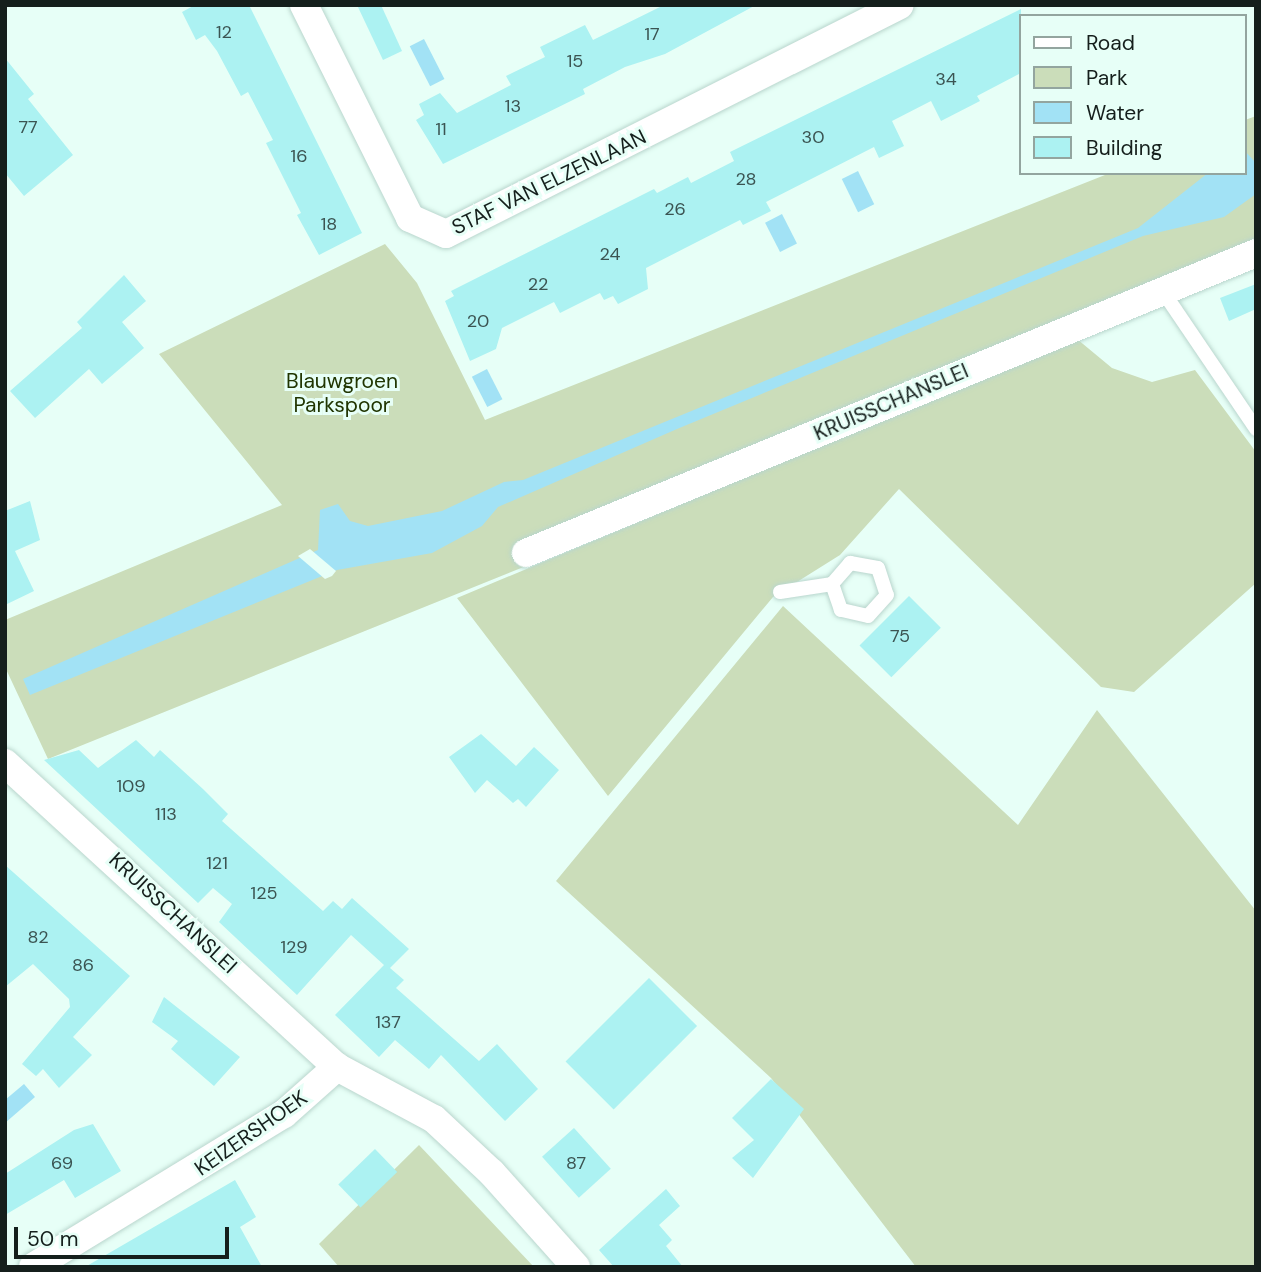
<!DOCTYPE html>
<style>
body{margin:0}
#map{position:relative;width:1261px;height:1272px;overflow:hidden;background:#e7fff7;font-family:"DM Sans",sans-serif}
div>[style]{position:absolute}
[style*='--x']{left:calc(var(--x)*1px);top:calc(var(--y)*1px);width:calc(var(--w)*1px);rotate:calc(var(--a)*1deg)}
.green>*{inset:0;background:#cbddba}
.water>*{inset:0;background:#a2e2f5;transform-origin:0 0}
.pier>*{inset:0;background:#e7fff7}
.building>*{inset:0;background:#acf2f2;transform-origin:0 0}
.roads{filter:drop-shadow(0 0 2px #b9d6cd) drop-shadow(0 0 2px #b9d6cd)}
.lane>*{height:14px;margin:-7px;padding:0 7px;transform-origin:7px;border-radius:7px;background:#fff}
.street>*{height:28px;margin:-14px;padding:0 14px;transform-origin:14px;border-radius:14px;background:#fff}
span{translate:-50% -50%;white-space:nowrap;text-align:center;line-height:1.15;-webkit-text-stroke:6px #e7fff7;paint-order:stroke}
.number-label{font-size:18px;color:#3b5452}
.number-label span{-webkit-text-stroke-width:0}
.street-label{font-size:21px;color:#151f1c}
.park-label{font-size:21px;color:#203501}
.frame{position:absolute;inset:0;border:7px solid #151f1c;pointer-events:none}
.legend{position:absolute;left:1019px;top:14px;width:228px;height:161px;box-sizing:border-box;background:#e7fff7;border:2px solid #93a59f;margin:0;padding:9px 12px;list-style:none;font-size:21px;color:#151f1c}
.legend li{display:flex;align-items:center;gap:14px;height:35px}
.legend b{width:35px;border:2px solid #93a59f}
.scale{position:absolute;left:14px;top:1227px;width:215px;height:32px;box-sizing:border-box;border:4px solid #151f1c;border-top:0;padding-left:9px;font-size:21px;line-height:24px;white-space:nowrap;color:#151f1c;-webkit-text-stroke:5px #e7fff7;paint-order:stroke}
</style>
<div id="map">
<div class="green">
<i style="clip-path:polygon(1256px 116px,1256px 252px,526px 566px,48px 759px,5px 667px,5px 620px,282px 505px,159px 354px,385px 244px,417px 283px,485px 420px,1110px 173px,1245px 173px,1245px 120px)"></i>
<i style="clip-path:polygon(1077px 339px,1112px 368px,1152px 382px,1195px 370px,1256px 452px,1256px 583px,1134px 692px,1101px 687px,899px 489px,840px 555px,773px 597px,608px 796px,457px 598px)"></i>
<i style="clip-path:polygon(783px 606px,1018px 825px,1097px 710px,1256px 911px,1256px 1267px,916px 1267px,771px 1078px,556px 881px)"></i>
<i style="clip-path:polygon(419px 1145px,534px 1267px,339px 1267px,319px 1244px)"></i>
</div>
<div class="water">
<i style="left:424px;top:39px;width:45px;height:16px;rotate:63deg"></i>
<i style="clip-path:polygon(1245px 151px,1256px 163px,1256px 194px,1224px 217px,1143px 236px,677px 429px,498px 507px,482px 526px,432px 553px,337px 570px,30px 695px,23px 679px,318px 550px,320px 510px,338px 504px,350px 521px,368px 526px,442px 511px,504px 482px,523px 480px,1138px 228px,1208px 173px,1245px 173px)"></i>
<i style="left:858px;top:171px;width:37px;height:18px;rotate:64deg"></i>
<i style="left:782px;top:214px;width:33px;height:19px;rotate:63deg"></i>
<i style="left:487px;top:369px;width:34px;height:17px;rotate:63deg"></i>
<i style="clip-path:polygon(24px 1084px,35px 1097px,5px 1123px,5px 1100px)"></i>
</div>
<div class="pier">
<i style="clip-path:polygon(310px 549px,336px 571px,332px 576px,325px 579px,298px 556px)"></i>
</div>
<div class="building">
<i style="clip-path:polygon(195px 5px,249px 5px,362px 233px,319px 255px,297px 215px,301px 213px,266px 143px,273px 140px,248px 92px,241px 96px,217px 51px,205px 35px,196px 40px,182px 12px)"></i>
<i style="clip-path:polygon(357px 5px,381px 5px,402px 51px,383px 60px)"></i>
<i style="clip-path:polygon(664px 5px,756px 5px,665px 54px,625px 67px,583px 89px,585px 94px,443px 164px,416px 120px,424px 115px,419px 104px,440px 93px,457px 113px,511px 85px,506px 76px,545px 57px,540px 47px,585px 25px,593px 40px)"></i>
<i style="clip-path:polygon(1021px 9px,1021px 73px,977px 96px,980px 101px,941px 121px,931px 101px,892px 121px,904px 146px,879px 158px,874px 147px,766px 202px,771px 211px,743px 225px,740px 220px,646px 268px,648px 289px,618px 304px,613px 296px,604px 300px,600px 293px,560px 313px,554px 302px,502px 328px,496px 349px,470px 361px,445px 301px,454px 296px,451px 291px,654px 189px,657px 193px,688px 177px,691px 183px,734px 161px,730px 152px)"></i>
<i style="clip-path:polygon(5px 58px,34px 94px,28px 99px,73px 155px,24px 196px,5px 173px)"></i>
<i style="clip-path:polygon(124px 275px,146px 301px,122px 322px,144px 348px,102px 384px,89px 369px,35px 418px,10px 391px,82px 328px,77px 322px)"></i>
<i style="clip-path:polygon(1256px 284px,1256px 309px,1229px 321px,1220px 298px)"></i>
<i style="clip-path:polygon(30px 501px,40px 540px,15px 551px,34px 591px,5px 605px,5px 511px)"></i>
<i style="left:909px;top:596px;width:45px;height:70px;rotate:45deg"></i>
<i style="clip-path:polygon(481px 734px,516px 766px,534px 747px,559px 770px,526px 807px,518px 799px,513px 803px,487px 780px,475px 793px,449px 757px)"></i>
<i style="clip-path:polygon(136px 740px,154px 757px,160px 750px,203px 789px,228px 814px,222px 821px,323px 911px,333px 901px,342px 909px,352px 898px,409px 949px,390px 968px,404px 980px,396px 988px,479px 1061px,497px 1044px,538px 1089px,505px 1121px,441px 1055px,429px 1069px,395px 1040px,379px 1057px,335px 1015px,384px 965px,351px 935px,297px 995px,219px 922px,232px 904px,213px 888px,198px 903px,44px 760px,79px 750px,98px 768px)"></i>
<i style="clip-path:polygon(5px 865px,130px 976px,73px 1037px,92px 1055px,59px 1088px,43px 1069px,36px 1076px,22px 1064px,70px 1007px,69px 999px,33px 964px,5px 987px)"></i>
<i style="left:649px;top:978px;width:68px;height:118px;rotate:45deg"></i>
<i style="clip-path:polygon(164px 997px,240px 1057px,214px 1086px,171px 1049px,178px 1041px,152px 1022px)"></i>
<i style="clip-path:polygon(771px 1079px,804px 1109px,753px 1178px,732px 1158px,754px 1140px,732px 1118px)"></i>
<i style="clip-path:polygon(93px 1124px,121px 1171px,75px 1198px,64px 1180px,5px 1215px,5px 1174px,74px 1130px)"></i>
<i style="left:574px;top:1128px;width:55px;height:43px;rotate:48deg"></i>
<i style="left:375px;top:1149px;width:32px;height:51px;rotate:46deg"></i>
<i style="clip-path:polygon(235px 1180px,256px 1217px,240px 1227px,262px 1267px,85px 1267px)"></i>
<i style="clip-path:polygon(666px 1189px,680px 1206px,659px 1225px,672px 1240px,666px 1246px,683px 1267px,614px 1267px,599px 1250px)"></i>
</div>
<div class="roads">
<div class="lane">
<i style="--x:1162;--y:290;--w:168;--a:55.9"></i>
<i style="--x:780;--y:592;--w:53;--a:-8.7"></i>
<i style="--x:832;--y:584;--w:28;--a:-49"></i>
<i style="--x:850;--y:563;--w:28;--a:10"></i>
<i style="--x:878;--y:568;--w:28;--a:72"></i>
<i style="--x:887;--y:595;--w:28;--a:132"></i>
<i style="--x:868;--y:616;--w:28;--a:-167"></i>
<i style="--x:841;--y:610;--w:28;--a:-109"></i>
</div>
<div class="street">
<i style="--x:304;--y:5;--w:238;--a:63.5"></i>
<i style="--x:410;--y:218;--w:39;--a:24"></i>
<i style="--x:446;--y:234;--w:508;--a:-26.77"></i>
<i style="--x:526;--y:553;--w:789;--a:-22.34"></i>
<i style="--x:5;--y:763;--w:450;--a:42.5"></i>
<i style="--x:337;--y:1067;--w:110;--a:28.2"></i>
<i style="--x:434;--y:1119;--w:79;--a:43"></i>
<i style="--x:492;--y:1173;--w:126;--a:48.2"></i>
<i style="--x:33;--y:1267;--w:294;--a:-31.4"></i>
<i style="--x:284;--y:1114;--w:71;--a:-41.6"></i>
</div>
</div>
<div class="number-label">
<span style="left:224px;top:32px">12</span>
<span style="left:652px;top:34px">17</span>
<span style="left:575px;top:61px">15</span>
<span style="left:946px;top:79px">34</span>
<span style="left:513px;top:106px">13</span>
<span style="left:28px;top:127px">77</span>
<span style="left:441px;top:129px">11</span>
<span style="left:813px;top:137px">30</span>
<span style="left:299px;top:156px">16</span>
<span style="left:746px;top:179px">28</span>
<span style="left:675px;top:209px">26</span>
<span style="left:329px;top:224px">18</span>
<span style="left:610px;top:254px">24</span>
<span style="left:538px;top:284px">22</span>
<span style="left:478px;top:321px">20</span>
<span style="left:900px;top:636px">75</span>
<span style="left:131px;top:786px">109</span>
<span style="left:166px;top:814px">113</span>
<span style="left:217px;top:863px">121</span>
<span style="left:264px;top:893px">125</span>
<span style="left:38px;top:937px">82</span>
<span style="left:294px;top:947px">129</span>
<span style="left:83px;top:965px">86</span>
<span style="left:388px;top:1022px">137</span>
<span style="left:62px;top:1163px">69</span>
<span style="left:576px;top:1163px">87</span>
</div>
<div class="street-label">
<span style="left:549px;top:182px;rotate:-26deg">STAF VAN ELZENLAAN</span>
<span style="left:891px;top:402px;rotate:-23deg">KRUISSCHANSLEI</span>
<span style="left:173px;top:913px;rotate:43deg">KRUISSCHANSLEI</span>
<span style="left:251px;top:1133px;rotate:-35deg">KEIZERSHOEK</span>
</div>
<div class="park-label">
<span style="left:342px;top:393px">Blauwgroen<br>Parkspoor</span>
</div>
<div class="frame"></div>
<ul class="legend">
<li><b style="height:9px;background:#fff"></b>Road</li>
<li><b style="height:19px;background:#cbddba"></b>Park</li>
<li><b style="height:19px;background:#a2e2f5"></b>Water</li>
<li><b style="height:19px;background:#acf2f2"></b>Building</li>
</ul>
<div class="scale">50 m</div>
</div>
